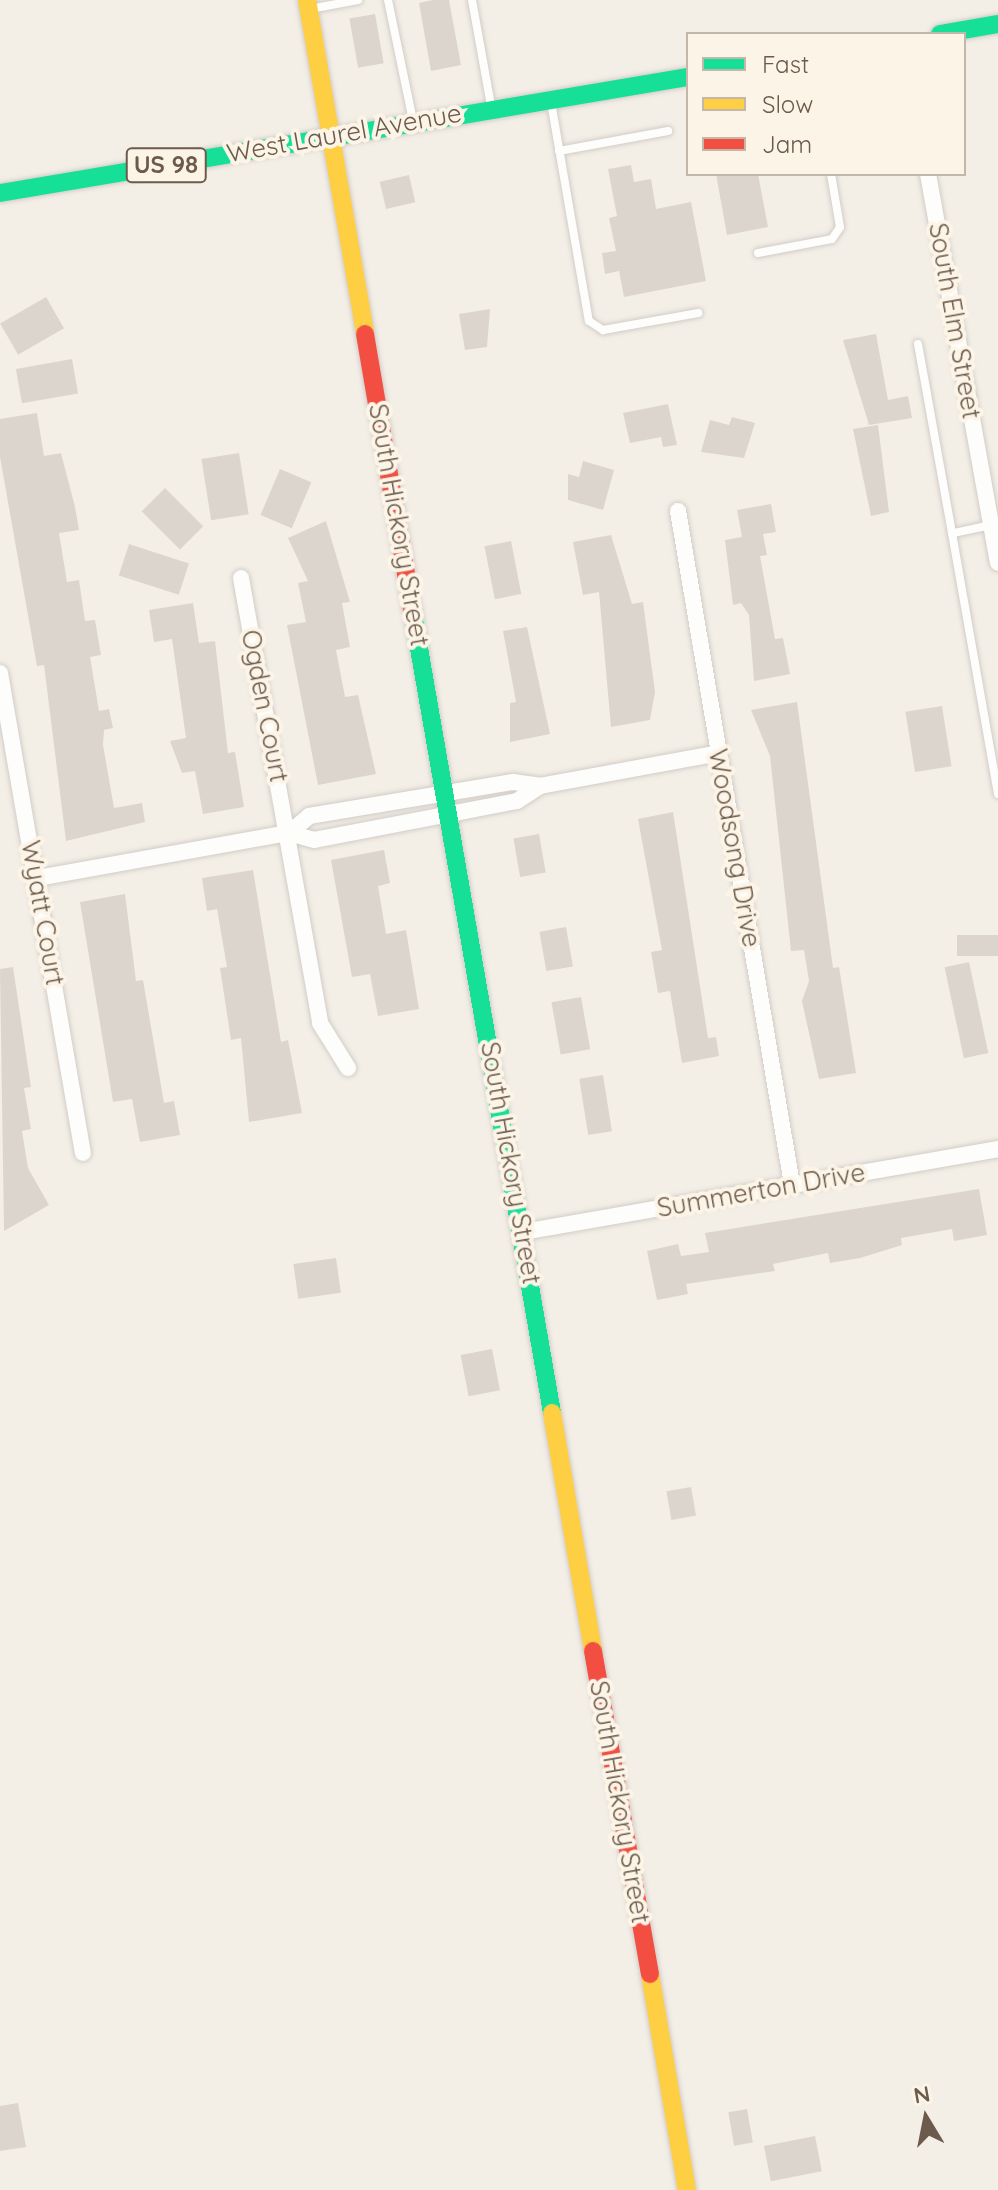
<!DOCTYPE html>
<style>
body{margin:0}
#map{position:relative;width:998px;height:2190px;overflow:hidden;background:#f3efe7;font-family:Quicksand,sans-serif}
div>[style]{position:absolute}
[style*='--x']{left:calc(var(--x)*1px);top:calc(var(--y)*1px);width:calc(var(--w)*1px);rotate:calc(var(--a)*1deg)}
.building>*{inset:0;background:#dcd5cd;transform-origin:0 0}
.roads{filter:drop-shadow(0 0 2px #d2ccc6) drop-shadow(0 0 2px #d2ccc6)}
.lane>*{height:8px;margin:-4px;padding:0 4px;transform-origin:4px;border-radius:4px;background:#fdfdfb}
.street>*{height:16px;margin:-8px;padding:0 8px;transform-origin:8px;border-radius:8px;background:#fdfdfb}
.fast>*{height:18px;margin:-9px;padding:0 9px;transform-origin:9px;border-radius:9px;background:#16e098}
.slow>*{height:18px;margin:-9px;padding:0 9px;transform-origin:9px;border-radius:9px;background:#ffcf43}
.jam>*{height:18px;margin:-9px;padding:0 9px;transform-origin:9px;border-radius:9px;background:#f24e42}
span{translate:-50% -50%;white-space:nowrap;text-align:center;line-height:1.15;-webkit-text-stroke:8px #fcf5e7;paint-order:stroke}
.shield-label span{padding:2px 6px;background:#fcf5e7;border:2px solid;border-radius:6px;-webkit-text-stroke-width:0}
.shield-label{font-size:24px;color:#6c5a4c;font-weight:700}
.street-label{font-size:26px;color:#6c5a4c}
.legend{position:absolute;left:686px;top:32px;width:280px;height:144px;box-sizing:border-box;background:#fcf5e7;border:2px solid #c2b7a9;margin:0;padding:10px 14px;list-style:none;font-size:24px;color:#6c5a4c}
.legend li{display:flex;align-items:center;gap:16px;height:40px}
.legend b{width:40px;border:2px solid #c2b7a9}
.north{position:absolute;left:886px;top:2078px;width:80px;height:80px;-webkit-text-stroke:6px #fcf5e7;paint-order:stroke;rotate:350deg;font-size:22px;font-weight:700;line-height:32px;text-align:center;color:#6c5a4c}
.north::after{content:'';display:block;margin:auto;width:28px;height:36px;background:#6c5a4c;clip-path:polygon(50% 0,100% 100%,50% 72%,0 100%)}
</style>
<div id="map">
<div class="building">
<i style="clip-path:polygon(433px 0,449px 0,461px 65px,431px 71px,419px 3px)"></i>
<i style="left:375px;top:14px;width:50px;height:26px;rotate:80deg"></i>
<i style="clip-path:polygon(631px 165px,634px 182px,651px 179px,656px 209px,691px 202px,706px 281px,624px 297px,619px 271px,605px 274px,602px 253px,616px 251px,609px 218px,617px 216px,608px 169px)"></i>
<i style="clip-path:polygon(716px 174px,758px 174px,768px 227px,727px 235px)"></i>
<i style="left:409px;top:175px;width:28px;height:30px;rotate:77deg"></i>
<i style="left:46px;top:297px;width:36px;height:53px;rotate:60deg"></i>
<i style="clip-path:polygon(490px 309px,487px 347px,465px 350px,459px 314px)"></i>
<i style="clip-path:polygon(876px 334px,888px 400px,908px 396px,912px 418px,869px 425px,843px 340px)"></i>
<i style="left:72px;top:359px;width:35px;height:57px;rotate:80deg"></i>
<i style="clip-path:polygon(668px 404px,677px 445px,663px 447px,661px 437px,630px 443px,623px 413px)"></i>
<i style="clip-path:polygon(37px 413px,44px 456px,61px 453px,75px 507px,79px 530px,59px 533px,67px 582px,79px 580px,85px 621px,95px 620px,101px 655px,90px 657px,99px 711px,109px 709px,113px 728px,104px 730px,103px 745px,114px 808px,142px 803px,145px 822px,66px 841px,44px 665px,37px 666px,0 457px,0 419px)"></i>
<i style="clip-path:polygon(732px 417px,755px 423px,744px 458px,701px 452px,710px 420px,729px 425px)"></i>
<i style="clip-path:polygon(878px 425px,889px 512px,871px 516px,853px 429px)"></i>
<i style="left:239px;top:453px;width:62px;height:38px;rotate:81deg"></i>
<i style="clip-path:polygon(583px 461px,614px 470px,603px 510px,568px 500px,568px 474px,579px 477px)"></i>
<i style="left:280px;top:469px;width:34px;height:50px;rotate:23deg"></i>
<i style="left:165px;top:488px;width:54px;height:33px;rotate:45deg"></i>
<i style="clip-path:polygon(771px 504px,776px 532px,763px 534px,767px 555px,760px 556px,775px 639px,783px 638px,790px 674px,754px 681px,749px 615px,741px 603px,733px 605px,725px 540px,742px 537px,737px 510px)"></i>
<i style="clip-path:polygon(326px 521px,350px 602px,342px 603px,350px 647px,336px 650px,345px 697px,358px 695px,376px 774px,318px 785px,287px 625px,306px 622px,298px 583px,308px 581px,288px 538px)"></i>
<i style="clip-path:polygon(611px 535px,632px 604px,643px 602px,655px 692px,650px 720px,611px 727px,599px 592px,583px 595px,573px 542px)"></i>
<i style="left:511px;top:541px;width:54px;height:27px;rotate:79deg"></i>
<i style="left:129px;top:544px;width:63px;height:33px;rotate:18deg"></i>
<i style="clip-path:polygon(193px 603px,199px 643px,215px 641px,228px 753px,235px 752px,244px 807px,203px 814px,195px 771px,182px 773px,170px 741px,186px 738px,172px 639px,154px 642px,149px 610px)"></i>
<i style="clip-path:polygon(527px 627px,550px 734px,510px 742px,510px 703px,516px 702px,503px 631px)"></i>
<i style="clip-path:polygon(797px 702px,833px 968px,839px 967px,856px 1073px,819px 1079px,802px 1001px,809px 981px,804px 950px,791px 951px,770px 756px,751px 710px)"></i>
<i style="left:942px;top:706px;width:61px;height:37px;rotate:81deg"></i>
<i style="clip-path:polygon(673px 812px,708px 1038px,716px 1037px,719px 1056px,682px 1063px,670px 991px,658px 993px,651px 952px,662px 950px,638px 819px)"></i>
<i style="left:539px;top:834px;width:39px;height:26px;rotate:80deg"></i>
<i style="clip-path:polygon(384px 850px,390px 883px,378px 886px,386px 934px,406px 930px,419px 1009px,378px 1016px,370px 974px,352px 977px,331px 860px)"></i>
<i style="clip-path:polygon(253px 870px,281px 1042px,288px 1040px,302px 1113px,249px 1122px,241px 1038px,231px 1040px,220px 968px,227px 967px,217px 909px,207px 911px,202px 878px)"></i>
<i style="clip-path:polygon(125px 894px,136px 981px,143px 980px,164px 1103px,174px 1101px,180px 1135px,140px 1142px,132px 1099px,113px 1102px,80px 902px)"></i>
<i style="left:566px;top:927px;width:40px;height:27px;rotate:80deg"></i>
<i style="left:998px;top:935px;width:21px;height:41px;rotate:90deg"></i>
<i style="left:969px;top:962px;width:93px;height:25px;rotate:78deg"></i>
<i style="clip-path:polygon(13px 967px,31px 1087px,24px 1088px,31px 1129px,22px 1131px,28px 1168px,49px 1205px,4px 1231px,0 969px)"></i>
<i style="left:581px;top:997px;width:53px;height:30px;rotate:80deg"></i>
<i style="left:603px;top:1075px;width:57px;height:24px;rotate:81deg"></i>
<i style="clip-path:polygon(979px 1189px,987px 1235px,954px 1241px,952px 1229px,901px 1238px,902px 1245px,860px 1258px,830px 1263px,828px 1253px,773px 1264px,775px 1271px,686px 1284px,688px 1294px,657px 1300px,647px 1251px,678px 1244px,681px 1256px,709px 1252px,705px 1233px)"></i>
<i style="left:336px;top:1258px;width:35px;height:43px;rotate:82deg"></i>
<i style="left:492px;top:1349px;width:42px;height:32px;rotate:79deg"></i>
<i style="left:691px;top:1487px;width:29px;height:25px;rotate:80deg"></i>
<i style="clip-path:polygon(18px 2103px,26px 2147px,0 2151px,0 2106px)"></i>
<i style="left:747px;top:2109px;width:34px;height:19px;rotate:80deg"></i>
<i style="left:815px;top:2136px;width:36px;height:52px;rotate:79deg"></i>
</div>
<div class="roads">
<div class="lane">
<i style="--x:388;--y:0;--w:124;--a:78.3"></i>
<i style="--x:472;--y:0;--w:108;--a:79.8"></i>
<i style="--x:310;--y:9;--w:49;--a:-10.6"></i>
<i style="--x:551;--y:102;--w:222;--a:80.2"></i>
<i style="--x:589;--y:321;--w:17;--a:33"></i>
<i style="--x:603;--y:330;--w:97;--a:-10.1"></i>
<i style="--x:559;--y:151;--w:111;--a:-10.4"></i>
<i style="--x:758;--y:253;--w:75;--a:-10.7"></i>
<i style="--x:832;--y:239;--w:14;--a:-56"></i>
<i style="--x:840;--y:227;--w:54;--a:-99.6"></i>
<i style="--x:918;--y:344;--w:192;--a:79.8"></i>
<i style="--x:991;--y:525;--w:40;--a:168"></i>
<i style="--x:952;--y:533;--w:265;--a:80"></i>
</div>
<div class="street">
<i style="--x:928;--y:174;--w:395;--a:79.8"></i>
<i style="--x:678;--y:511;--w:683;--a:80.39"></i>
<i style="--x:241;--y:578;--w:452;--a:79.9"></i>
<i style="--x:320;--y:1023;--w:53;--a:58.1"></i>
<i style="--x:0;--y:673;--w:487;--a:80.2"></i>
<i style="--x:513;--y:782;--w:27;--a:8"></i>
<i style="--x:540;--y:786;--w:27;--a:147"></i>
<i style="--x:517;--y:801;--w:68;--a:169"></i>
<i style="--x:450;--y:814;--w:138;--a:169.2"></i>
<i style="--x:314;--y:840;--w:26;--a:-164"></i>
<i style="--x:289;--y:833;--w:26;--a:-40"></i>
<i style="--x:309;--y:816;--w:207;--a:-9.5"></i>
<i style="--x:540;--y:786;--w:182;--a:-10.4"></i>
<i style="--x:38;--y:878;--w:255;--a:-10.2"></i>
<i style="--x:523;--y:1232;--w:482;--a:-9.9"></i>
</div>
<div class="fast">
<i style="--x:940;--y:34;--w:59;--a:-9.8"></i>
<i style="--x:0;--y:193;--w:698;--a:-9.57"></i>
<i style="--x:412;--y:608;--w:817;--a:80.13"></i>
</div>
<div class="slow">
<i style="--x:307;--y:0;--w:339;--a:80.1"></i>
<i style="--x:552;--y:1413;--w:242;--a:80.2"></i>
<i style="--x:650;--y:1974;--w:219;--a:80.3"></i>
</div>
<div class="jam">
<i style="--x:365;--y:334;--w:278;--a:80.3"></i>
<i style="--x:593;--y:1651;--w:328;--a:80"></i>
</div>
</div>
<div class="shield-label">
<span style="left:166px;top:165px">US 98</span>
</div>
<div class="street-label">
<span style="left:344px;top:133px;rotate:-10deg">West Laurel Avenue</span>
<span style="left:955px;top:321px;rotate:80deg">South Elm Street</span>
<span style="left:399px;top:525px;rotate:80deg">South Hickory Street</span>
<span style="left:265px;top:706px;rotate:79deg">Ogden Court</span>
<span style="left:735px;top:848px;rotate:80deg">Woodsong Drive</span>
<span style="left:43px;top:913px;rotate:80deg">Wyatt Court</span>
<span style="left:511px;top:1163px;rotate:80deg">South Hickory Street</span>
<span style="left:761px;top:1190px;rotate:-10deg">Summerton Drive</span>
<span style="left:620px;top:1802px;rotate:80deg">South Hickory Street</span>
</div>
<ul class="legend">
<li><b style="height:10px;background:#16e098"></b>Fast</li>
<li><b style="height:10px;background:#ffcf43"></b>Slow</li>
<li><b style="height:10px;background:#f24e42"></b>Jam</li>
</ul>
<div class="north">N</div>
</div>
